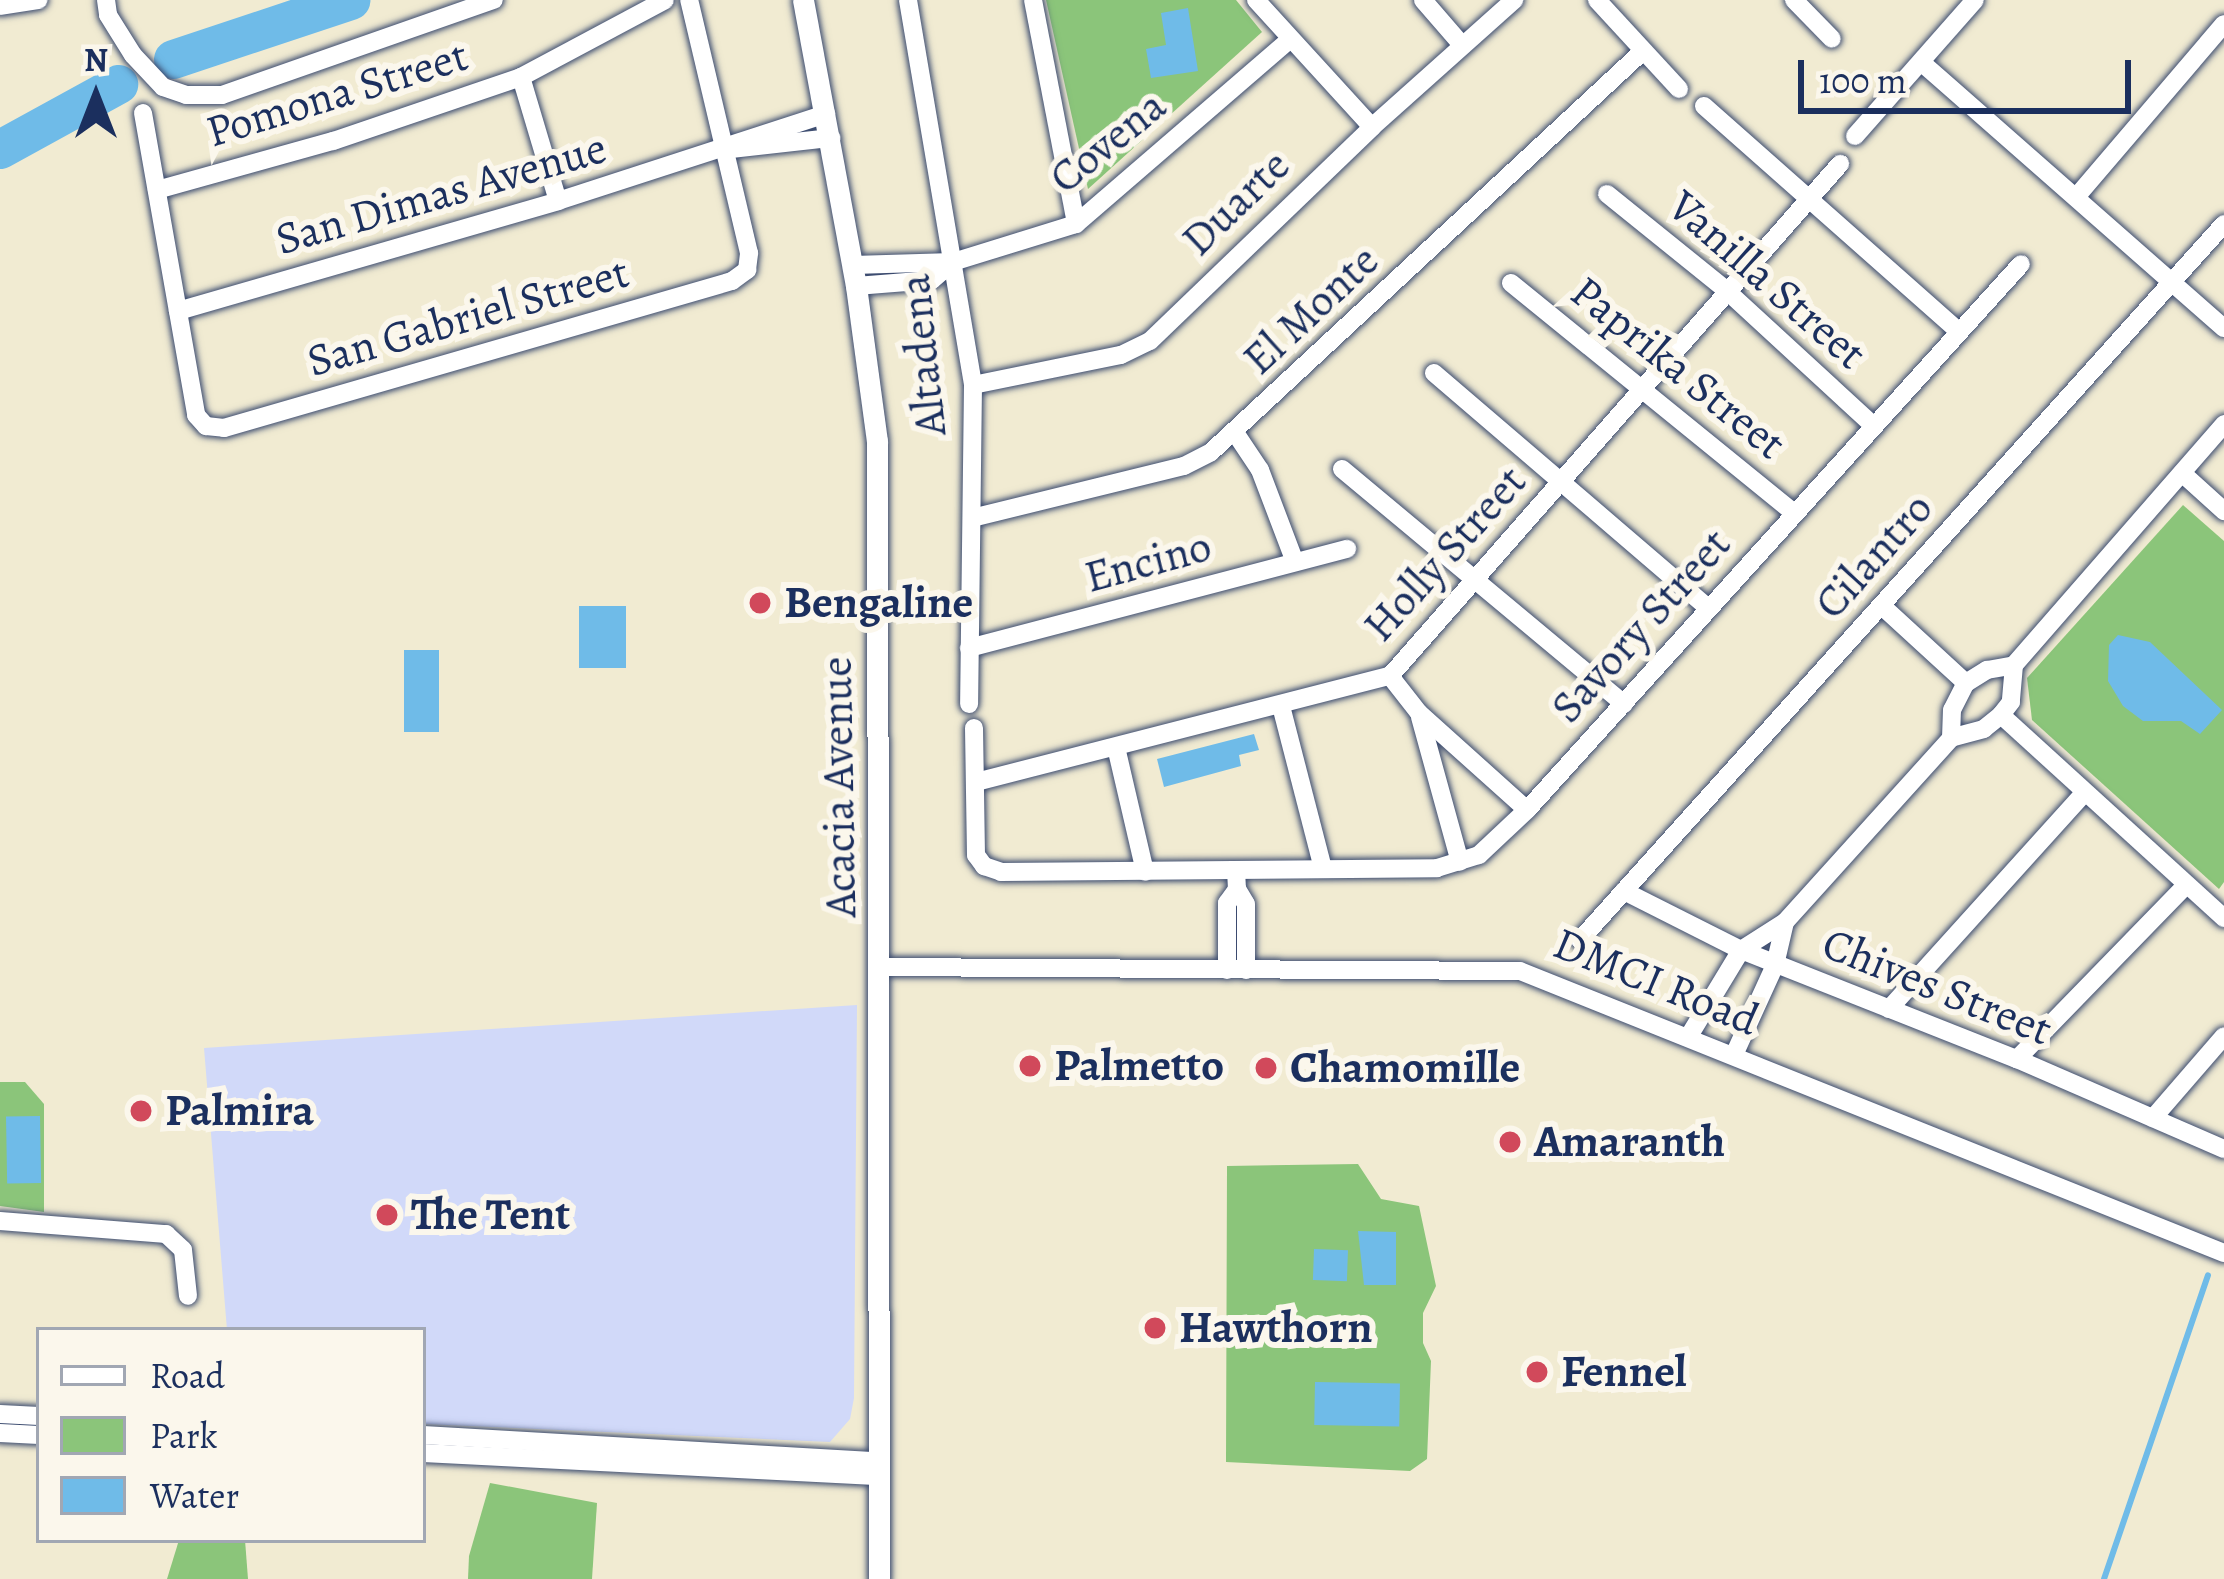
<!DOCTYPE html>
<style>
body{margin:0}
#map{position:relative;width:2224px;height:1579px;overflow:hidden;background:#f1ebd2;font-family:Alegreya,serif}
div>[style]{position:absolute}
[style*='--x']{left:calc(var(--x)*1px);top:calc(var(--y)*1px);width:calc(var(--w)*1px);rotate:calc(var(--a)*1deg)}
.built>*{inset:0;background:#d1d9f9}
.green>*{inset:0;background:#8bc57a}
.water>*{inset:0;background:#6fbbe8;transform-origin:0 0}
.stream>*{height:6px;margin:-3px;padding:0 3px;transform-origin:3px;border-radius:3px;background:#6fbbe8}
.river>*{height:39px;margin:-19.5px;padding:0 19.5px;transform-origin:19.5px;border-radius:19.5px;background:#6fbbe8}
.roads{filter:drop-shadow(0 0 3px #3b4b6f) drop-shadow(0 0 3px #3b4b6f)}
.minor>*{height:18px;margin:-9px;padding:0 9px;transform-origin:9px;border-radius:9px;background:#fff}
.tertiary>*{height:21px;margin:-10.5px;padding:0 10.5px;transform-origin:10.5px;border-radius:10.5px;background:#fff}
.dots>*{width:33px;height:33px;translate:-50% -50%;box-sizing:border-box;border:6px solid #fbf7ec;border-radius:50%}
span{translate:-50% -50%;white-space:nowrap;text-align:center;line-height:1.15;-webkit-text-stroke:12px #fbf7ec;paint-order:stroke}
.street-label{font-size:45px;color:#1b2f5e}
.poi-label{font-size:45px;color:#1b2f5e;font-weight:700}
.left{translate:0 -50%;text-align:left}
.legend{position:absolute;left:36px;top:1327px;width:390px;height:216px;box-sizing:border-box;background:#fbf7ec;border:3px solid #a1a7b3;margin:0;padding:15px 21px;list-style:none;font-size:36px;color:#1b2f5e}
.legend li{display:flex;align-items:center;gap:24px;height:60px}
.legend b{width:60px;border:3px solid #a1a7b3}
.north{position:absolute;left:36px;top:36px;width:120px;height:120px;-webkit-text-stroke:9px #fbf7ec;paint-order:stroke;rotate:0deg;font-size:33px;font-weight:700;line-height:48px;text-align:center;color:#1b2f5e}
.north::after{content:'';display:block;margin:auto;width:42px;height:54px;background:#1b2f5e;clip-path:polygon(50% 0,100% 100%,50% 72%,0 100%)}
.scale{position:absolute;left:1798px;top:60px;width:333px;height:54px;box-sizing:border-box;border:6px solid #1b2f5e;border-top:0;padding-left:15px;font-size:36px;line-height:42px;white-space:nowrap;color:#1b2f5e;-webkit-text-stroke:9px #fbf7ec;paint-order:stroke}
</style>
<div id="map">
<div class="built">
<i style="clip-path:polygon(857px 1005px,854px 1398px,850px 1419px,830px 1442px,423px 1424px,423px 1330px,227px 1330px,204px 1048px)"></i>
</div>
<div class="green">
<i style="clip-path:polygon(1046px 0,1236px 0,1262px 32px,1088px 189px)"></i>
<i style="clip-path:polygon(2183px 505px,2224px 541px,2224px 882px,2219px 889px,2032px 720px,2027px 678px)"></i>
<i style="clip-path:polygon(0 1082px,25px 1082px,44px 1104px,44px 1212px,0 1206px)"></i>
<i style="clip-path:polygon(1358px 1164px,1381px 1199px,1419px 1206px,1436px 1286px,1423px 1313px,1423px 1343px,1431px 1361px,1427px 1459px,1410px 1471px,1226px 1462px,1227px 1166px)"></i>
<i style="clip-path:polygon(490px 1483px,597px 1503px,592px 1579px,468px 1579px,469px 1556px)"></i>
<i style="clip-path:polygon(179px 1540px,245px 1540px,248px 1579px,167px 1579px)"></i>
</div>
<div class="water">
<i style="clip-path:polygon(1188px 8px,1198px 71px,1151px 78px,1146px 49px,1166px 45px,1161px 13px)"></i>
<i style="left:579px;top:606px;width:47px;height:62px"></i>
<i style="clip-path:polygon(2118px 635px,2150px 642px,2222px 710px,2200px 734px,2181px 721px,2143px 721px,2123px 706px,2108px 681px,2109px 645px)"></i>
<i style="left:404px;top:650px;width:35px;height:82px"></i>
<i style="clip-path:polygon(1254px 734px,1259px 750px,1239px 755px,1241px 766px,1164px 787px,1157px 759px)"></i>
<i style="left:40px;top:1116px;width:67px;height:34px;rotate:89deg"></i>
<i style="clip-path:polygon(1358px 1231px,1396px 1232px,1396px 1285px,1364px 1285px)"></i>
<i style="left:1314px;top:1249px;width:34px;height:31px;rotate:2deg"></i>
<i style="left:1315px;top:1382px;width:85px;height:43px;rotate:1deg"></i>
</div>
<div class="stream">
<i style="--x:2104;--y:1579;--w:321;--a:-71.1"></i>
</div>
<div class="river">
<i style="--x:173;--y:59;--w:187;--a:-18.4"></i>
<i style="--x:0;--y:149;--w:135;--a:-28.8"></i>
</div>
<div class="roads">
<div class="minor">
<i style="--x:106;--y:0;--w:15;--a:82"></i>
<i style="--x:108;--y:15;--w:47;--a:58"></i>
<i style="--x:133;--y:55;--w:44;--a:46.8"></i>
<i style="--x:163;--y:87;--w:24;--a:19"></i>
<i style="--x:186;--y:95;--w:36;--a:0"></i>
<i style="--x:222;--y:95;--w:288;--a:-19.3"></i>
<i style="--x:908;--y:0;--w:390;--a:80.4"></i>
<i style="--x:973;--y:385;--w:319;--a:90.7"></i>
<i style="--x:1033;--y:0;--w:228;--a:79.1"></i>
<i style="--x:1256;--y:0;--w:172;--a:47.6"></i>
<i style="--x:1423;--y:0;--w:60;--a:49.1"></i>
<i style="--x:1597;--y:0;--w:121;--a:47.3"></i>
<i style="--x:1794;--y:0;--w:54;--a:45.7"></i>
<i style="--x:0;--y:6;--w:39;--a:-9"></i>
<i style="--x:1921;--y:62;--w:403;--a:41.3"></i>
<i style="--x:521;--y:77;--w:129;--a:73.4"></i>
<i style="--x:1704;--y:106;--w:341;--a:41.5"></i>
<i style="--x:143;--y:113;--w:307;--a:80"></i>
<i style="--x:196;--y:415;--w:15;--a:48"></i>
<i style="--x:206;--y:426;--w:18;--a:6"></i>
<i style="--x:224;--y:428;--w:529;--a:-16.14"></i>
<i style="--x:732;--y:281;--w:19;--a:-36"></i>
<i style="--x:747;--y:270;--w:17;--a:-83"></i>
<i style="--x:749;--y:253;--w:260;--a:-103.3"></i>
<i style="--x:1855;--y:136;--w:181;--a:-48.6"></i>
<i style="--x:731;--y:149;--w:101;--a:-6.3"></i>
<i style="--x:157;--y:190;--w:183;--a:-15.6"></i>
<i style="--x:333;--y:141;--w:199;--a:-18.8"></i>
<i style="--x:521;--y:77;--w:163;--a:-28.1"></i>
<i style="--x:1607;--y:194;--w:154;--a:38.9"></i>
<i style="--x:1727;--y:291;--w:200;--a:42.6"></i>
<i style="--x:2077;--y:196;--w:226;--a:-49.5"></i>
<i style="--x:853;--y:265;--w:100;--a:-1.7"></i>
<i style="--x:1511;--y:283;--w:366;--a:39.1"></i>
<i style="--x:856;--y:286;--w:76;--a:-4.5"></i>
<i style="--x:932;--y:280;--w:28;--a:-41"></i>
<i style="--x:953;--y:262;--w:129;--a:-17.2"></i>
<i style="--x:1076;--y:224;--w:283;--a:-40.8"></i>
<i style="--x:178;--y:311;--w:396;--a:-16.1"></i>
<i style="--x:558;--y:201;--w:282;--a:-18"></i>
<i style="--x:1434;--y:373;--w:362;--a:40.6"></i>
<i style="--x:973;--y:385;--w:151;--a:-11.5"></i>
<i style="--x:1121;--y:355;--w:32;--a:-26"></i>
<i style="--x:1150;--y:341;--w:308;--a:-43.9"></i>
<i style="--x:1372;--y:127;--w:191;--a:-41.8"></i>
<i style="--x:1236;--y:434;--w:43;--a:56.3"></i>
<i style="--x:1260;--y:470;--w:98;--a:69.2"></i>
<i style="--x:1342;--y:469;--w:367;--a:39.8"></i>
<i style="--x:2182;--y:473;--w:57;--a:42.1"></i>
<i style="--x:972;--y:518;--w:218;--a:-13.8"></i>
<i style="--x:1184;--y:466;--w:30;--a:-27"></i>
<i style="--x:1211;--y:452;--w:589;--a:-42.87"></i>
<i style="--x:1882;--y:606;--w:114;--a:42.5"></i>
<i style="--x:969;--y:648;--w:391;--a:-14.7"></i>
<i style="--x:2014;--y:665;--w:320;--a:-48.9"></i>
<i style="--x:2014;--y:665;--w:37;--a:95"></i>
<i style="--x:2011;--y:702;--w:16;--a:128"></i>
<i style="--x:2001;--y:715;--w:22;--a:141"></i>
<i style="--x:1984;--y:729;--w:34;--a:165"></i>
<i style="--x:1951;--y:738;--w:28;--a:-88"></i>
<i style="--x:1952;--y:710;--w:30;--a:-63"></i>
<i style="--x:1966;--y:683;--w:25;--a:-32"></i>
<i style="--x:1987;--y:670;--w:27;--a:-10"></i>
<i style="--x:1390;--y:676;--w:47;--a:51.9"></i>
<i style="--x:1419;--y:713;--w:145;--a:41.9"></i>
<i style="--x:1281;--y:706;--w:167;--a:75.5"></i>
<i style="--x:2001;--y:715;--w:302;--a:42.3"></i>
<i style="--x:1420;--y:717;--w:150;--a:74.6"></i>
<i style="--x:974;--y:728;--w:127;--a:89.1"></i>
<i style="--x:976;--y:855;--w:14;--a:54"></i>
<i style="--x:984;--y:866;--w:18;--a:19"></i>
<i style="--x:1001;--y:872;--w:436;--a:-0.5"></i>
<i style="--x:1437;--y:868;--w:44;--a:-17.2"></i>
<i style="--x:1479;--y:855;--w:66;--a:-43.2"></i>
<i style="--x:1527;--y:810;--w:736;--a:-47.86"></i>
<i style="--x:1116;--y:747;--w:128;--a:76.9"></i>
<i style="--x:976;--y:782;--w:427;--a:-14.4"></i>
<i style="--x:1390;--y:676;--w:682;--a:-48.69"></i>
<i style="--x:1236;--y:870;--w:19;--a:87"></i>
<i style="--x:1237;--y:889;--w:17;--a:59"></i>
<i style="--x:1246;--y:904;--w:66;--a:90"></i>
<i style="--x:1624;--y:891;--w:131;--a:26.8"></i>
<i style="--x:1741;--y:950;--w:297;--a:21.6"></i>
<i style="--x:2017;--y:1059;--w:226;--a:23.5"></i>
<i style="--x:1580;--y:940;--w:963;--a:-48.03"></i>
<i style="--x:880;--y:967;--w:640;--a:0.36"></i>
<i style="--x:1520;--y:971;--w:758;--a:21.83"></i>
<i style="--x:1227;--y:970;--w:67;--a:-90"></i>
<i style="--x:1227;--y:903;--w:17;--a:-54"></i>
<i style="--x:1889;--y:1009;--w:292;--a:-47.9"></i>
<i style="--x:1689;--y:1036;--w:100;--a:-58.8"></i>
<i style="--x:1741;--y:950;--w:52;--a:-32.5"></i>
<i style="--x:1785;--y:922;--w:248;--a:-47.9"></i>
<i style="--x:1734;--y:1055;--w:99;--a:-65.5"></i>
<i style="--x:1775;--y:965;--w:44;--a:-76.9"></i>
<i style="--x:2017;--y:1059;--w:243;--a:-45.8"></i>
<i style="--x:2153;--y:1118;--w:108;--a:-49.1"></i>
<i style="--x:0;--y:1221;--w:167;--a:4.5"></i>
<i style="--x:166;--y:1234;--w:23;--a:43"></i>
<i style="--x:183;--y:1250;--w:46;--a:83.8"></i>
<i style="--x:0;--y:1414;--w:39;--a:3"></i>
<i style="--x:0;--y:1433;--w:39;--a:3"></i>
<i style="--x:423;--y:1435;--w:458;--a:3.3"></i>
<i style="--x:423;--y:1453;--w:458;--a:2.9"></i>
</div>
<div class="tertiary">
<i style="--x:803;--y:0;--w:291;--a:79.5"></i>
<i style="--x:856;--y:286;--w:156;--a:82.3"></i>
<i style="--x:877;--y:441;--w:1138;--a:89.9"></i>
</div>
</div>
<div class="dots">
<i style="left:760px;top:603px;background:#d1495b"></i>
<i style="left:1030px;top:1066px;background:#d1495b"></i>
<i style="left:1266px;top:1068px;background:#d1495b"></i>
<i style="left:141px;top:1111px;background:#d1495b"></i>
<i style="left:1510px;top:1142px;background:#d1495b"></i>
<i style="left:387px;top:1215px;background:#d1495b"></i>
<i style="left:1155px;top:1328px;background:#d1495b"></i>
<i style="left:1537px;top:1372px;background:#d1495b"></i>
</div>
<div class="street-label">
<span style="left:337px;top:94px;rotate:-17deg">Pomona Street</span>
<span style="left:1108px;top:142px;rotate:-39deg">Covena</span>
<span style="left:441px;top:194px;rotate:-16deg">San Dimas Avenue</span>
<span style="left:1236px;top:203px;rotate:-44deg">Duarte</span>
<span style="left:1767px;top:280px;rotate:41deg">Vanilla Street</span>
<span style="left:1311px;top:310px;rotate:-43deg">El Monte</span>
<span style="left:468px;top:317px;rotate:-16deg">San Gabriel Street</span>
<span style="left:923px;top:355px;rotate:-96deg">Altadena</span>
<span style="left:1678px;top:368px;rotate:39deg">Paprika Street</span>
<span style="left:1445px;top:554px;rotate:-48deg">Holly Street</span>
<span style="left:1874px;top:556px;rotate:-48deg">Cilantro</span>
<span style="left:1148px;top:562px;rotate:-15deg">Encino</span>
<span style="left:1641px;top:626px;rotate:-48deg">Savory Street</span>
<span style="left:839px;top:787px;rotate:-91deg">Acacia Avenue</span>
<span style="left:1656px;top:982px;rotate:22deg">DMCI Road</span>
<span style="left:1937px;top:987px;rotate:22deg">Chives Street</span>
</div>
<div class="poi-label">
<span class="left" style="left:784px;top:603px">Bengaline</span>
<span class="left" style="left:1054px;top:1066px">Palmetto</span>
<span class="left" style="left:1290px;top:1068px">Chamomille</span>
<span class="left" style="left:165px;top:1111px">Palmira</span>
<span class="left" style="left:1534px;top:1142px">Amaranth</span>
<span class="left" style="left:411px;top:1215px">The Tent</span>
<span class="left" style="left:1179px;top:1328px">Hawthorn</span>
<span class="left" style="left:1561px;top:1372px">Fennel</span>
</div>
<ul class="legend">
<li><b style="height:15px;background:#fff"></b>Road</li>
<li><b style="height:33px;background:#8bc57a"></b>Park</li>
<li><b style="height:33px;background:#6fbbe8"></b>Water</li>
</ul>
<div class="north">N</div>
<div class="scale">100 m</div>
</div>
